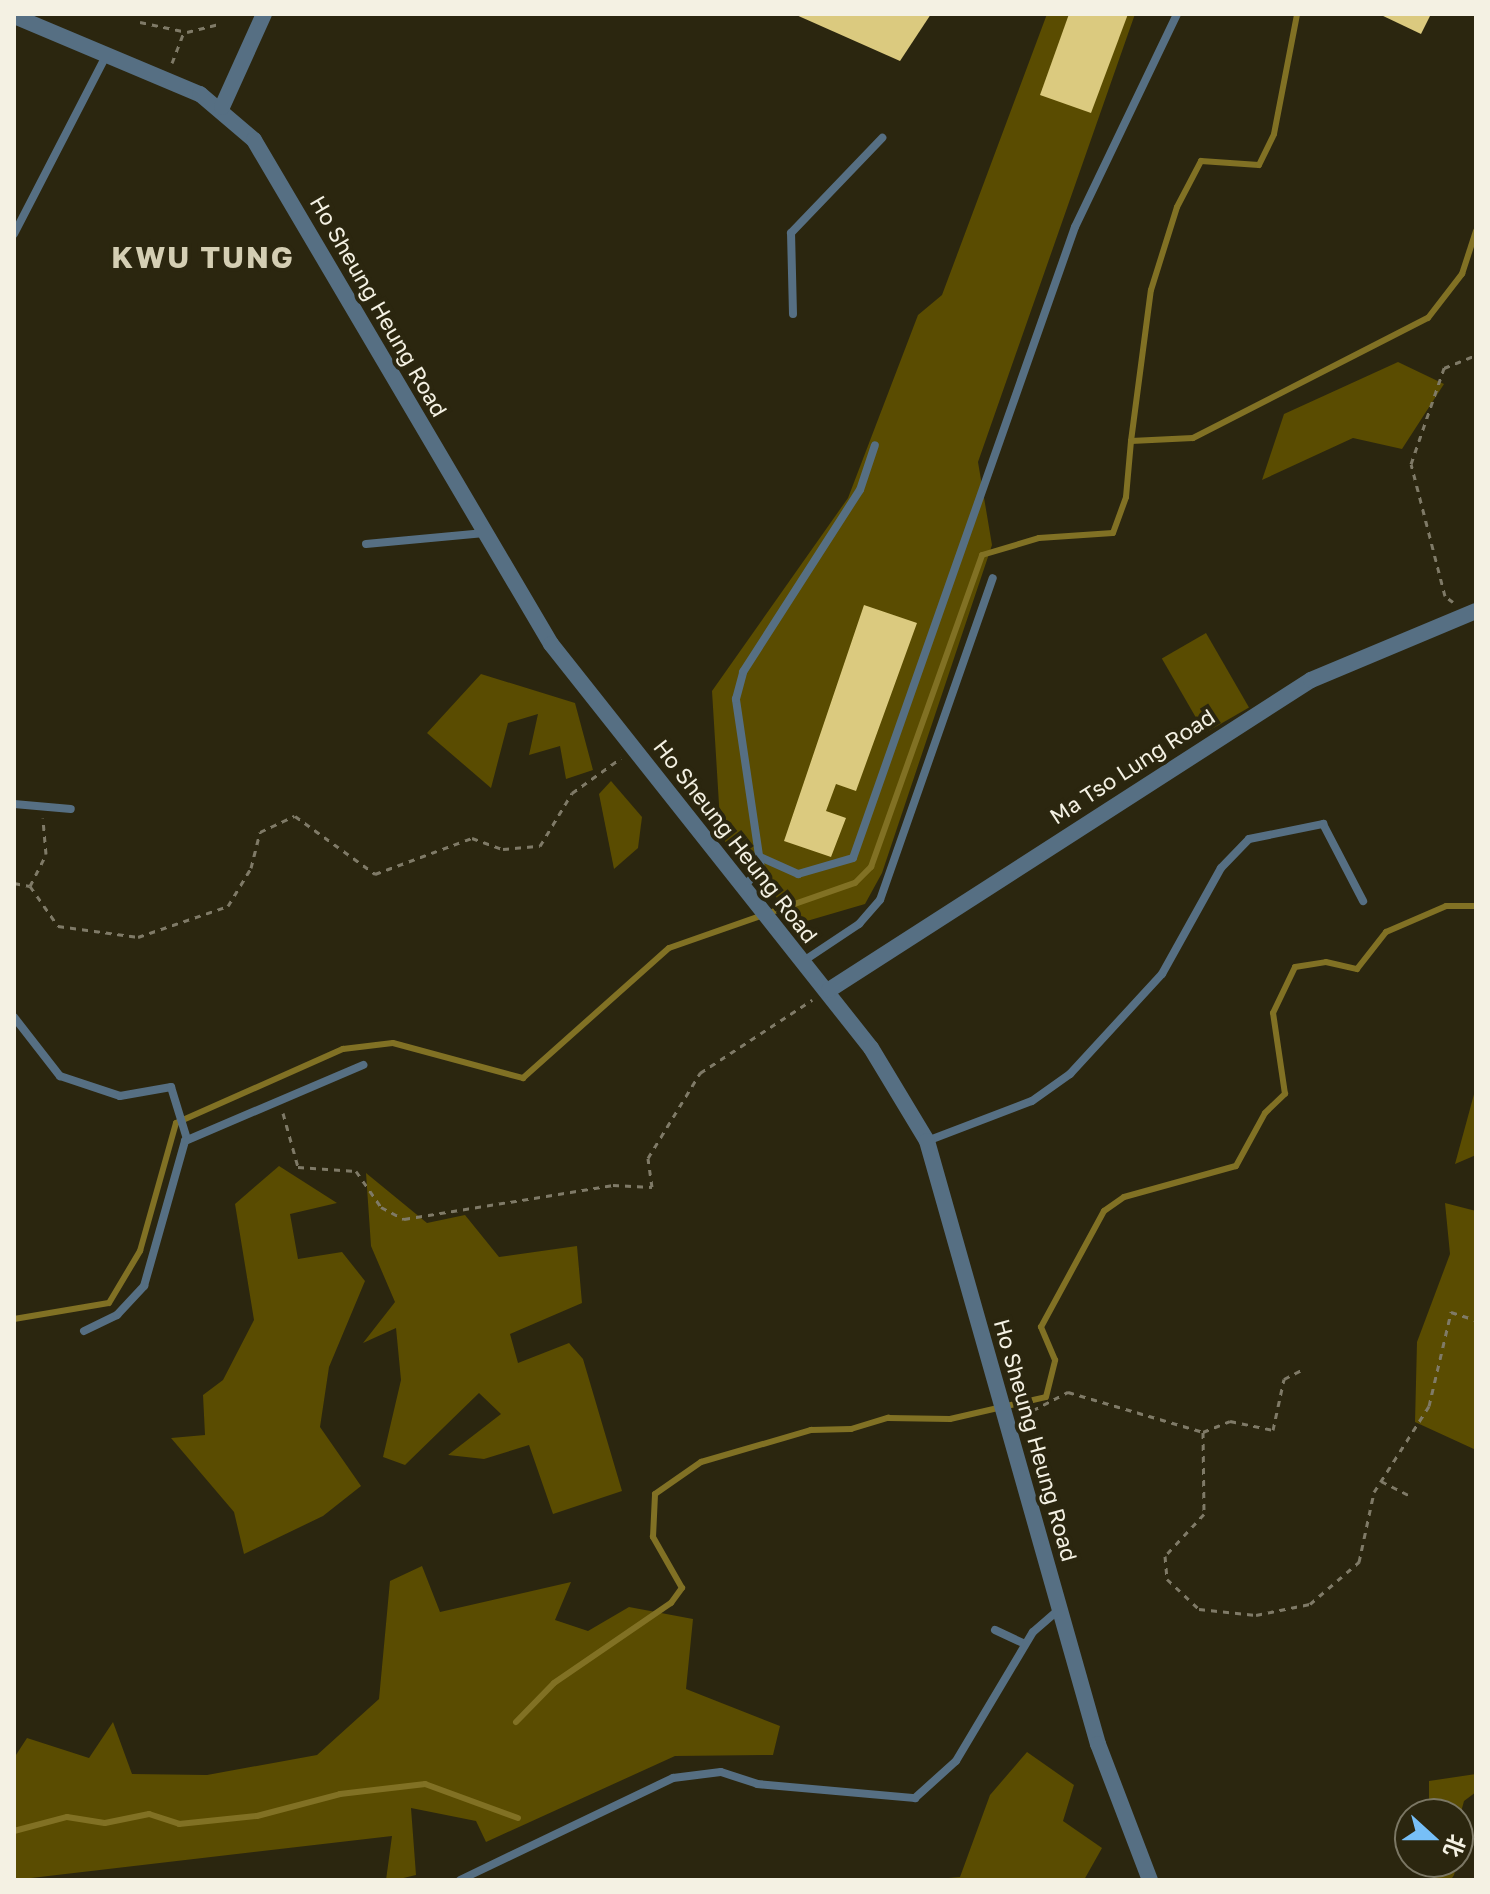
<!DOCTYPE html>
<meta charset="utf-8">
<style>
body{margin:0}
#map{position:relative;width:1490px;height:1894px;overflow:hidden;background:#2b260f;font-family:"Golos Text","Noto Sans SC",sans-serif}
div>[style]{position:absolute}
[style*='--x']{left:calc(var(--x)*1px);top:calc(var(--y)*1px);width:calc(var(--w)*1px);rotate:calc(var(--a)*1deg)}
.green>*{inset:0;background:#5a4c01;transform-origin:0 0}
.round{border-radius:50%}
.stream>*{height:6px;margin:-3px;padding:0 3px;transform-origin:3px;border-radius:3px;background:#817124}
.building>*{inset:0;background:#dbca7f}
.path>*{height:3px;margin-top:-1.5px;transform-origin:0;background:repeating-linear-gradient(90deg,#7f7a67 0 6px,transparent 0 12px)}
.lane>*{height:8px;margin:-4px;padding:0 4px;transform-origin:4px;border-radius:4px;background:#566f83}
.street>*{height:16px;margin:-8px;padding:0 8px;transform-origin:8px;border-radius:8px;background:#566f83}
span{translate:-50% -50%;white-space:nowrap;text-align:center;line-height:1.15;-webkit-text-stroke:8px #2b260f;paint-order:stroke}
.street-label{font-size:22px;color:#f4f1e3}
.district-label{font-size:30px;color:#d4ceb3;font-weight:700;letter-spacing:2px}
.frame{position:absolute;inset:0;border:16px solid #f4f1e3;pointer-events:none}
.north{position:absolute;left:1394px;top:1798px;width:80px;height:80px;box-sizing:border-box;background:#2b260f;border:2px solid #7b7764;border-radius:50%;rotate:111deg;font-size:22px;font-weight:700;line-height:32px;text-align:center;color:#f4f1e3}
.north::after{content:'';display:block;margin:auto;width:28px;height:36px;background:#77bff7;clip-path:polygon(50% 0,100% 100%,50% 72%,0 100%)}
</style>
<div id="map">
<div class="green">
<i style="clip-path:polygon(1047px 14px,1135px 14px,978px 462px,992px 545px,882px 873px,865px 904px,800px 923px,721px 837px,712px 691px,848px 498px,918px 315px,942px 295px)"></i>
<i style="clip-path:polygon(1398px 362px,1444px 384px,1402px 449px,1353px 438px,1262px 480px,1284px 414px)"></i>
<i style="left:1206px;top:633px;width:86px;height:51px;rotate:60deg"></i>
<i style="clip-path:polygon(481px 674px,575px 703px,593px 770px,566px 779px,560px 746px,529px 755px,538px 714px,508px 723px,491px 788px,427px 733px)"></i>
<i style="clip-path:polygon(611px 781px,642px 817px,638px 848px,614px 869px,599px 794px)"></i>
<i style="clip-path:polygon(1476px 1087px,1476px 1155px,1455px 1164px)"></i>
<i style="clip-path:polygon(279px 1166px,337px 1203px,290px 1214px,298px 1259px,342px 1252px,365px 1281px,329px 1367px,320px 1427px,361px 1486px,323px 1516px,244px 1554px,234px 1512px,171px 1438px,205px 1435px,203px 1395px,223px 1380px,254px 1320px,235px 1204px)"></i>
<i style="clip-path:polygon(366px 1173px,427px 1223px,465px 1215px,499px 1257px,577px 1246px,582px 1303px,510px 1334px,518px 1363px,569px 1343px,583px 1359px,622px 1491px,553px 1514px,529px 1445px,484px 1459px,448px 1455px,501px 1414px,479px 1393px,405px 1465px,383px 1457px,401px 1380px,396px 1328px,363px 1343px,395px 1302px,371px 1246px)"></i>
<i style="clip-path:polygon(1445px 1203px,1476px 1211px,1476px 1450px,1415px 1422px,1417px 1342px,1450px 1254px)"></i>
<i style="clip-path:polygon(422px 1566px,440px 1612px,571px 1582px,555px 1620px,588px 1631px,629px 1607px,693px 1619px,686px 1689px,780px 1726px,773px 1755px,675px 1756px,486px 1842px,476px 1821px,411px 1808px,416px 1875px,395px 1880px,386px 1880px,392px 1836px,14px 1880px,14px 1758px,27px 1738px,89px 1758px,113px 1722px,132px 1774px,207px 1775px,317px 1755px,379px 1699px,390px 1581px)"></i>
<i style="clip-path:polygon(1027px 1752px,1074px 1785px,1063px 1821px,1102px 1848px,1084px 1880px,925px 1880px,960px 1877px,990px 1795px)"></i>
<i style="clip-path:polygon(1476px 1774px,1476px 1792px,1464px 1801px,1458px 1823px,1458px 1814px,1429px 1814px,1429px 1781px)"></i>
<i class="round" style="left:1431px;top:1858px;width:24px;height:24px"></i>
</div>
<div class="stream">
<i style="--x:1131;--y:441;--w:152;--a:-82.5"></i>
<i style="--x:1151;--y:290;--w:87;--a:-72.6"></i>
<i style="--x:1177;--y:207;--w:52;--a:-62.4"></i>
<i style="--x:1201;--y:161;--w:58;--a:3.9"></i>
<i style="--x:1259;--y:165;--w:34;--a:-64"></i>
<i style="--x:1274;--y:134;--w:122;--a:-79.1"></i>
<i style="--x:14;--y:1319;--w:96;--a:-9.6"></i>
<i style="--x:109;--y:1303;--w:61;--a:-59.2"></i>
<i style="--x:140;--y:1251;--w:133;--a:-74.3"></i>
<i style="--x:176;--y:1123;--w:183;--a:-23.9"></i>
<i style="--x:343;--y:1049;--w:50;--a:-6.8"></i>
<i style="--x:393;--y:1043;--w:135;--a:15.1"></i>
<i style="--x:523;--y:1078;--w:195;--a:-41.7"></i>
<i style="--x:669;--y:948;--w:197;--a:-19.3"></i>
<i style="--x:855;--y:883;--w:23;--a:-45"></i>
<i style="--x:871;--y:867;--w:331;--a:-70.4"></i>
<i style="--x:982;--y:555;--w:59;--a:-16.6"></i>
<i style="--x:1039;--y:538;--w:74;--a:-3.9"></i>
<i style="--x:1113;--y:533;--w:38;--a:-70"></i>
<i style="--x:1126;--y:497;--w:56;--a:-84.9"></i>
<i style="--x:1131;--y:441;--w:62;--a:-2.8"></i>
<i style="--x:1193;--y:438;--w:264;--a:-27.1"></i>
<i style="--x:1428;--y:318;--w:56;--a:-52.3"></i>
<i style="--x:1462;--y:274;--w:45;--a:-72"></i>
<i style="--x:516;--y:1722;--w:54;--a:-45.7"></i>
<i style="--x:554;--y:1683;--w:142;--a:-34.4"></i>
<i style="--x:671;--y:1603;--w:19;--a:-54"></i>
<i style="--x:682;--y:1588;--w:59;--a:-119.6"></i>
<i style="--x:653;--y:1537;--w:43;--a:-87.3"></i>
<i style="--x:655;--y:1494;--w:56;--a:-34.8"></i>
<i style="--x:701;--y:1462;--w:115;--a:-16.2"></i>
<i style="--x:811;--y:1430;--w:40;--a:-1.4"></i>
<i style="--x:851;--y:1429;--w:39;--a:-17"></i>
<i style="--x:888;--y:1418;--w:62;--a:0.9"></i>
<i style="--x:950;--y:1419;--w:98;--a:-12.9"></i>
<i style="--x:1046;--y:1397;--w:38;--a:-76"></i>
<i style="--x:1055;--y:1360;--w:36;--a:-113"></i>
<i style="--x:1041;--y:1327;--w:132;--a:-61.5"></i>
<i style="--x:1104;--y:1211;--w:24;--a:-35"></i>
<i style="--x:1124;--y:1197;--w:116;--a:-15.5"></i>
<i style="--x:1236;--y:1166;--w:60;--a:-61.3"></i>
<i style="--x:1265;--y:1113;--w:28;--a:-44"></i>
<i style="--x:1285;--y:1094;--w:82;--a:-98.4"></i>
<i style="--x:1273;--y:1013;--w:51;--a:-64.4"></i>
<i style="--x:1295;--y:967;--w:31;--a:-9"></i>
<i style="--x:1326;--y:962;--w:32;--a:13"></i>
<i style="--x:1357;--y:969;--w:47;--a:-51.9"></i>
<i style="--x:1386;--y:932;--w:65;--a:-23.4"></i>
<i style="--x:1446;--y:906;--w:30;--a:0"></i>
<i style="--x:14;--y:1831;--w:55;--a:-14.8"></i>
<i style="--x:67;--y:1817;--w:38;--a:9"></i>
<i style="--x:105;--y:1823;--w:45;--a:-11.6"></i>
<i style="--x:149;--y:1814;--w:32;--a:18"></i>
<i style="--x:179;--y:1824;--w:78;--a:-5.9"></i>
<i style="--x:257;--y:1816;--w:86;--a:-14.8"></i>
<i style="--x:340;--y:1794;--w:86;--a:-6.7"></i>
<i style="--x:425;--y:1784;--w:99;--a:20.1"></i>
</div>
<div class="building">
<i style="clip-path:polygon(794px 14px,931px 14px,900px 61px)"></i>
<i style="clip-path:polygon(1069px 14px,1128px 14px,1091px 113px,1040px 95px)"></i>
<i style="clip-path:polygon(1379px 14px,1431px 14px,1421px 34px)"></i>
<i style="clip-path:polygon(864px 605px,917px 623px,856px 791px,836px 784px,826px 811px,846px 818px,831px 857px,784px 841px)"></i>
</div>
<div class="path">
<i style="--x:140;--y:22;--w:48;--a:12"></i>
<i style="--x:187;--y:32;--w:32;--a:-14"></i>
<i style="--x:172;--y:63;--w:34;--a:-69"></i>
<i style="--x:1453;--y:602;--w:10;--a:-143"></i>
<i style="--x:1445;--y:596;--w:136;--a:-104.4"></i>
<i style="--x:1411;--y:464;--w:102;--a:-71"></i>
<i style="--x:1444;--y:368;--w:35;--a:-22"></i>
<i style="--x:14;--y:883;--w:16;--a:11"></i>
<i style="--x:30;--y:886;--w:36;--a:-63"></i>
<i style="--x:46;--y:854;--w:36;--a:-95"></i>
<i style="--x:30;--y:886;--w:49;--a:55"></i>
<i style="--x:58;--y:926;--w:81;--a:7.8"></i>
<i style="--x:138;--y:937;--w:95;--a:-19"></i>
<i style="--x:228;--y:906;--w:44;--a:-58.8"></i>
<i style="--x:251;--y:868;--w:37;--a:-76"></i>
<i style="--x:260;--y:832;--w:38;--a:-25"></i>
<i style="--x:295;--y:816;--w:99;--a:35.9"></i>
<i style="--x:375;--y:874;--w:103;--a:-20.4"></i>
<i style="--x:472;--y:838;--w:33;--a:20"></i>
<i style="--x:503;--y:849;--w:37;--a:-5"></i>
<i style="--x:540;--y:846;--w:62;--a:-58.9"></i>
<i style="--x:572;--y:793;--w:60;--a:-35.5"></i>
<i style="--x:283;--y:1113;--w:56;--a:74.5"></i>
<i style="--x:298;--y:1167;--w:58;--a:3.9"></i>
<i style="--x:356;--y:1171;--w:44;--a:55.2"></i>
<i style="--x:381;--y:1207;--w:26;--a:28"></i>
<i style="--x:404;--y:1219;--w:212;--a:-9.2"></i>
<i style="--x:613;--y:1185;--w:39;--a:3"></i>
<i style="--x:652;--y:1187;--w:29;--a:-98"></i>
<i style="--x:648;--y:1158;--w:100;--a:-58.5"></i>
<i style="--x:700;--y:1073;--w:134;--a:-33.1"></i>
<i style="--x:1022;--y:1416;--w:52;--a:-27.6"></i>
<i style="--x:1068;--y:1392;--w:141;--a:16.5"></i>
<i style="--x:1203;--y:1432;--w:82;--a:89.3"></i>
<i style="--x:1204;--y:1514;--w:57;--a:132.9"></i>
<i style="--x:1165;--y:1556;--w:23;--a:85"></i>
<i style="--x:1167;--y:1579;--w:44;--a:43.2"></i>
<i style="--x:1199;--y:1609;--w:57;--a:6"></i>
<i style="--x:1256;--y:1615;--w:55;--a:-11.5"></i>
<i style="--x:1310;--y:1604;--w:65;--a:-40.6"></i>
<i style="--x:1359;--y:1562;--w:72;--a:-77.9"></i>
<i style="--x:1374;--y:1492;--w:102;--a:-57.4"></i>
<i style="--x:1429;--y:1406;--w:97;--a:-76.8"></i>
<i style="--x:1451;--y:1312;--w:26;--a:18"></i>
<i style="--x:1203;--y:1432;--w:29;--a:-22"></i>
<i style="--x:1230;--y:1421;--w:44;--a:11.8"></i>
<i style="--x:1273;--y:1430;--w:52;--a:-77.8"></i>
<i style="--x:1284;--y:1379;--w:20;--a:-27"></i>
<i style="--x:1381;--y:1481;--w:33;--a:27"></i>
</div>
<div class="lane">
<i style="--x:14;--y:234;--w:198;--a:-62.7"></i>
<i style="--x:793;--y:314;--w:81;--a:-91.4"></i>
<i style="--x:791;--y:233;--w:132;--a:-46.2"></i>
<i style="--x:366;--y:544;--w:119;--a:-5.3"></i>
<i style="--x:14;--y:804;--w:57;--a:5"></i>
<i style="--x:760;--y:857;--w:42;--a:24.1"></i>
<i style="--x:798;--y:874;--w:57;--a:-16.2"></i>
<i style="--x:853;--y:858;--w:669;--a:-70.62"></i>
<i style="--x:1075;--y:227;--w:236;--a:-64.4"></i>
<i style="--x:743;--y:887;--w:25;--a:-45"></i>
<i style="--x:761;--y:869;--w:172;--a:-98.4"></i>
<i style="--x:736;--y:699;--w:28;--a:-75"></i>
<i style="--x:743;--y:672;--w:216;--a:-57.3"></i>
<i style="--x:860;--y:490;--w:47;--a:-71.6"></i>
<i style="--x:802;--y:962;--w:69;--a:-33.7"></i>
<i style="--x:859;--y:924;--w:32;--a:-49"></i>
<i style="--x:880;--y:900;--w:341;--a:-70.7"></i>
<i style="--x:14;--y:1017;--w:75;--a:52.1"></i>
<i style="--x:60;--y:1076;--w:63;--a:18.4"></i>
<i style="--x:120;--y:1096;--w:52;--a:-10"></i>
<i style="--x:171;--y:1087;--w:54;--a:72.9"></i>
<i style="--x:927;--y:1141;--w:112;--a:-20.9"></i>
<i style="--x:1032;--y:1101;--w:47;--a:-35.4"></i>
<i style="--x:1070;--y:1074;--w:136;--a:-47.4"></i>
<i style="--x:1162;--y:974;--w:121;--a:-60.9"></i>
<i style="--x:1221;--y:868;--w:40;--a:-46"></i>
<i style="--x:1249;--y:839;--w:76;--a:-11.5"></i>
<i style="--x:1323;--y:824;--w:87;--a:62.5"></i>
<i style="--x:84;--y:1331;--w:37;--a:-26"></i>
<i style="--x:117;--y:1315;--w:40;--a:-47"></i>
<i style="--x:144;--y:1286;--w:151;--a:-74.2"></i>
<i style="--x:185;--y:1141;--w:194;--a:-23.1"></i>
<i style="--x:995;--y:1630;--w:33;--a:25"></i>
<i style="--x:460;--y:1880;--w:236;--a:-25.6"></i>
<i style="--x:673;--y:1778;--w:48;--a:-7.1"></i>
<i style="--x:721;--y:1772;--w:38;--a:18"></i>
<i style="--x:757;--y:1784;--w:159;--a:5.1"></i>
<i style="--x:915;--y:1798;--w:55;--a:-42.1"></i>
<i style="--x:956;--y:1761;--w:150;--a:-59.2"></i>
<i style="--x:1033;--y:1632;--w:37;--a:-41"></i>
</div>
<div class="street">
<i style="--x:14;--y:16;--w:202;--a:22.8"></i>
<i style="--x:200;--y:94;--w:71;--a:40.4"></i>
<i style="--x:254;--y:140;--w:585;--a:59.49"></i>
<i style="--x:551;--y:644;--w:515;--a:51.62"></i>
<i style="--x:871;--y:1048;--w:109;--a:58.9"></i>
<i style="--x:927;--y:1141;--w:627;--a:74.17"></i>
<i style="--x:1098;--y:1744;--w:146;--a:69.1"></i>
<i style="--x:222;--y:107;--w:102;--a:-65.7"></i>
<i style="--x:829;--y:990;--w:573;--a:-32.75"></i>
<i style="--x:1311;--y:680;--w:179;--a:-22.7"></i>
</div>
<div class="street-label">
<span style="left:379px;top:306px;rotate:60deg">Ho Sheung Heung Road</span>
<span style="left:1132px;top:766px;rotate:-33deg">Ma Tso Lung Road</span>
<span style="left:736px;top:841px;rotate:52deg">Ho Sheung Heung Road</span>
<span style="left:1036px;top:1440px;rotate:74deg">Ho Sheung Heung Road</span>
</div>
<div class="district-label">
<span style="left:203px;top:257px">KWU TUNG</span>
</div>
<div class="frame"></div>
<div class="north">北</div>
</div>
